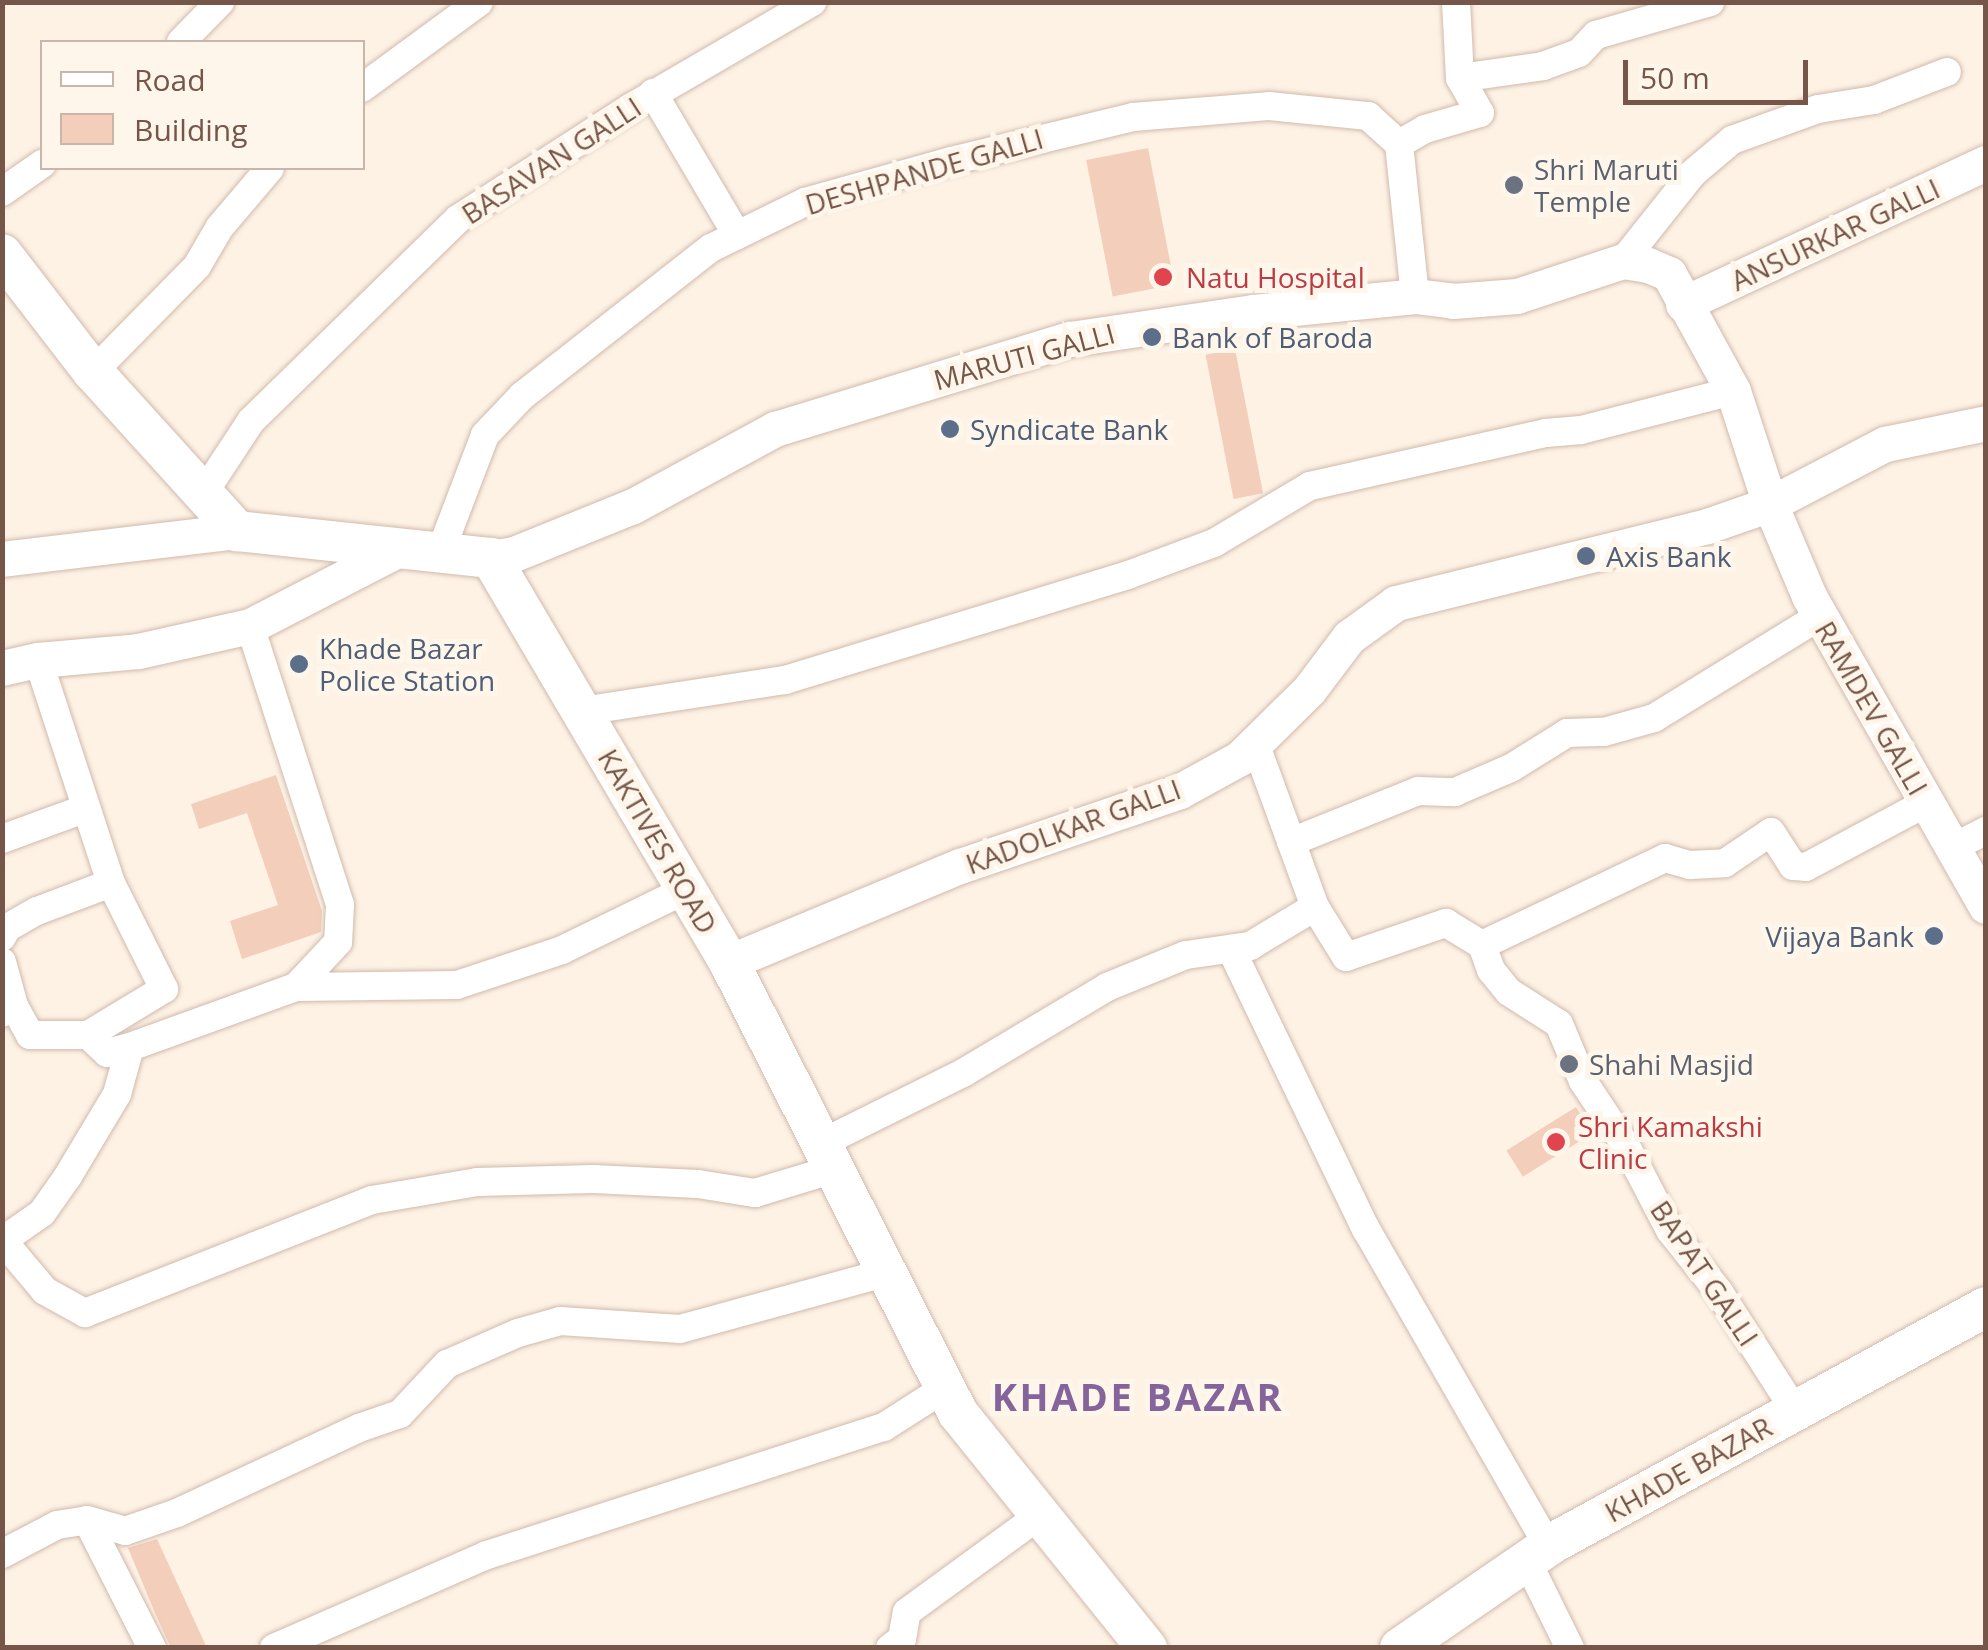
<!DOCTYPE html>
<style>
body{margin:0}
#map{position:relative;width:1988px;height:1650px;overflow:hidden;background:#fdf2e4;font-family:"Open Sans",sans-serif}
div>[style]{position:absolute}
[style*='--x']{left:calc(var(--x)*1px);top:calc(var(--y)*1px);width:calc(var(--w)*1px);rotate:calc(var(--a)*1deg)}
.building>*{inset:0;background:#f3cebb;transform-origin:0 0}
.roads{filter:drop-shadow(0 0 2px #d1baad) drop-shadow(0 0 2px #d1baad)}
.minor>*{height:28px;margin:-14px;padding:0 14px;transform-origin:14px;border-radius:14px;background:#fff}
.tertiary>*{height:35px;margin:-17.5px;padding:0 17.5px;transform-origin:17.5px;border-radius:17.5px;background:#fff}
.secondary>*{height:40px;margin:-20px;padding:0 20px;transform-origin:20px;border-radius:20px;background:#fff}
.dots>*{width:28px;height:28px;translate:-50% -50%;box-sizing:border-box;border:5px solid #fff6eb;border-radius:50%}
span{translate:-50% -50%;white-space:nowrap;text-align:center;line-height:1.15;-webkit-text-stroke:10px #fff6eb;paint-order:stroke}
.street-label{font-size:28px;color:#765649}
.worship-label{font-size:28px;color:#5b616d}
.left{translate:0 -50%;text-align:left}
.health-label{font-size:28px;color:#be3a42}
.service-label{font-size:28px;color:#4e5e75}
.right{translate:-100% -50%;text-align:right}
.district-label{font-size:38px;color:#84649a;font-weight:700;letter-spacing:2.5px}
.frame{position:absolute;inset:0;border:5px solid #765649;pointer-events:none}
.legend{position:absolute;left:40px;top:40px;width:325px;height:130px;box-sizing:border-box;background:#fff6eb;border:2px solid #c8b6aa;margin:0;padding:12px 18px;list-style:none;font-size:30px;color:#765649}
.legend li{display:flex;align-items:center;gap:20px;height:50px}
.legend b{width:50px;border:2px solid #c8b6aa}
.scale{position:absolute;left:1623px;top:60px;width:185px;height:45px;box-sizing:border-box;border:5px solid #765649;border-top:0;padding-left:12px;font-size:30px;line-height:35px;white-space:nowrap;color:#765649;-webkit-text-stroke:8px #fff6eb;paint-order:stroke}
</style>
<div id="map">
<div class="building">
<i style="left:1148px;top:148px;width:139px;height:63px;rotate:79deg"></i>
<i style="left:1235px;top:349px;width:147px;height:30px;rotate:79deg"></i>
<i style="clip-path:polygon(276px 775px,322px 911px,321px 932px,242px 959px,230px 921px,278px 905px,247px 813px,199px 829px,191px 804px)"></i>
<i style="left:1576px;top:1107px;width:31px;height:82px;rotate:58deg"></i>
<i style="clip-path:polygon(157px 1539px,207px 1648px,171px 1648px,155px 1613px,128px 1548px)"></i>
</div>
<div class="roads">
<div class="minor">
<i style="--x:181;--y:42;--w:56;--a:-45.7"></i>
<i style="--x:1460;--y:78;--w:84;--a:-8.2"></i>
<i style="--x:1543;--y:66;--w:38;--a:-20"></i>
<i style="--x:1579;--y:53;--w:25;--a:-47"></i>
<i style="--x:1596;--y:35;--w:119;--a:-16.1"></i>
<i style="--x:362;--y:88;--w:145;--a:-36.3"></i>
<i style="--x:653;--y:93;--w:165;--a:59.4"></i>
<i style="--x:1399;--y:144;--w:30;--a:-30"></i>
<i style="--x:1425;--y:129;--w:57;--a:-16.2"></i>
<i style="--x:1480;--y:113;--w:40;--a:-119.7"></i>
<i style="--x:1460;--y:78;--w:76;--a:-93"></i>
<i style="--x:2;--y:192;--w:49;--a:-35"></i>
<i style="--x:1623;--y:261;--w:112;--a:-51.5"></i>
<i style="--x:1693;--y:173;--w:51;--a:-40.2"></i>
<i style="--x:1732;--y:140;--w:91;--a:-19.8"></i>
<i style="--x:1818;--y:109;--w:57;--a:-9.1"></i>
<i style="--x:1874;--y:100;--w:78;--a:-21"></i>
<i style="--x:93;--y:372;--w:148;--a:-45.5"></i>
<i style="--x:197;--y:266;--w:45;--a:-59.5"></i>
<i style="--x:220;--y:227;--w:77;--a:-49.7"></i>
<i style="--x:203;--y:494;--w:87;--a:-56.7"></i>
<i style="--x:251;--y:421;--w:289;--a:-44.3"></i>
<i style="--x:458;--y:219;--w:205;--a:-32.8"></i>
<i style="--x:630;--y:108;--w:211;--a:-30.2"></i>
<i style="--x:440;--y:553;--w:126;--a:-69.1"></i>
<i style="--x:485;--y:435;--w:54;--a:-46.5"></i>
<i style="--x:522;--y:396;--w:240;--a:-38.1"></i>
<i style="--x:711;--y:248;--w:105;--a:-26.1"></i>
<i style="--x:805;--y:202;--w:152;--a:-15.7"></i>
<i style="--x:951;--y:161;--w:187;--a:-13.6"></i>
<i style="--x:1133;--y:117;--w:136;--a:-4.6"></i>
<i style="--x:1269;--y:106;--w:100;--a:5.8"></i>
<i style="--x:1368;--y:116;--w:42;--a:42.1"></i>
<i style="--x:1399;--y:144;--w:153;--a:84"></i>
<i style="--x:250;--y:626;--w:293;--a:72.1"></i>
<i style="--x:340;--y:905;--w:37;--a:93"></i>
<i style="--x:338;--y:942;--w:62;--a:133"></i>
<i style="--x:582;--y:711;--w:205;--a:-8.7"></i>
<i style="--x:785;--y:680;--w:359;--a:-17"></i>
<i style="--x:1128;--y:575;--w:92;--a:-20.4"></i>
<i style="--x:1214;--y:543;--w:112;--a:-30.7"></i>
<i style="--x:1310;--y:486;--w:242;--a:-12.7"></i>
<i style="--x:1546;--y:433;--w:35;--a:-5"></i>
<i style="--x:1581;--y:430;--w:157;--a:-14.4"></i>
<i style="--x:2;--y:839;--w:87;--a:-20.1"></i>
<i style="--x:1291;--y:842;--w:137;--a:-21.9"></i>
<i style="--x:1418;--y:791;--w:37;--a:2"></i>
<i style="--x:1455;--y:792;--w:61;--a:-23.2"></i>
<i style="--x:1511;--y:768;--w:66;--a:-32"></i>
<i style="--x:1567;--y:733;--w:37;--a:-2"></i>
<i style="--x:1604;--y:732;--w:52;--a:-15.6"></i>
<i style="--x:1654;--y:718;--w:195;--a:-31.6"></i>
<i style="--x:1952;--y:848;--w:38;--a:-27"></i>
<i style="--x:1315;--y:907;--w:59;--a:58.2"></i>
<i style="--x:1346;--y:957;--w:106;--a:-18.8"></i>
<i style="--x:1446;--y:923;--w:42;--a:31.4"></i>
<i style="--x:1482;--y:945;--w:203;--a:-25.4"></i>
<i style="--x:1665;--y:858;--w:26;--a:16"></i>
<i style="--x:1690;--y:865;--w:35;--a:-3"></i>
<i style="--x:1725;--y:863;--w:55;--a:-34"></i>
<i style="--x:1771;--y:832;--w:40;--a:57.1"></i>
<i style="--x:1793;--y:866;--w:13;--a:4"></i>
<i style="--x:1806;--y:867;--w:136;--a:-28.1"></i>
<i style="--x:2;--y:937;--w:10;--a:-61"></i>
<i style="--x:7;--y:928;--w:34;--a:-30"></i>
<i style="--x:37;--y:911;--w:79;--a:-20.7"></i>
<i style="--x:111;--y:883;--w:235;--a:-108.1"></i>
<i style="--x:1482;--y:945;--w:27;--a:70"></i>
<i style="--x:1491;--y:970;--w:28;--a:51"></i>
<i style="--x:1509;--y:992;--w:59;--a:32.6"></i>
<i style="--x:1559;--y:1024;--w:62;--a:67.2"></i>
<i style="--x:1583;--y:1081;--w:78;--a:56.5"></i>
<i style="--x:1626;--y:1146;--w:95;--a:62.4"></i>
<i style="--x:1670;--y:1230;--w:79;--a:51.7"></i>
<i style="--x:1719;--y:1292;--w:141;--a:57.4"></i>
<i style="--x:1231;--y:949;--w:311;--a:64.3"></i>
<i style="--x:1366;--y:1229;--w:366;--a:60.1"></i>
<i style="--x:2;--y:962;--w:46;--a:74.7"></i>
<i style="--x:2;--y:1013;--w:14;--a:-30"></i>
<i style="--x:14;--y:1006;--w:33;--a:61"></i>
<i style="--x:30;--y:1035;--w:58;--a:0"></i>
<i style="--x:88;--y:1035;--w:26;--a:43"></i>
<i style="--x:107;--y:1053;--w:24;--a:-15"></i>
<i style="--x:88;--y:1035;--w:89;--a:-31.2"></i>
<i style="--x:164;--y:989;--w:119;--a:-116.6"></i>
<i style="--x:818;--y:1145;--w:162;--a:-26.4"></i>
<i style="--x:963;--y:1073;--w:168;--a:-30.8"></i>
<i style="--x:1107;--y:987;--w:85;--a:-22.1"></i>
<i style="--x:1186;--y:955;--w:65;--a:-8"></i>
<i style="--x:1250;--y:946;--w:76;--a:-31"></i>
<i style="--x:1315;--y:907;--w:175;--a:-110.1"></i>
<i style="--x:2;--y:1241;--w:49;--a:-35"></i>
<i style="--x:42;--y:1213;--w:45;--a:-54.9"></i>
<i style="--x:68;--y:1176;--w:96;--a:-59.1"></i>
<i style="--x:117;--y:1094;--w:49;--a:-74.5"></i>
<i style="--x:130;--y:1047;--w:177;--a:-19.9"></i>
<i style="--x:296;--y:987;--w:161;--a:-0.7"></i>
<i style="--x:457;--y:985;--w:111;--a:-18.4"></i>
<i style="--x:562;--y:950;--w:139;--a:-26"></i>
<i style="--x:3;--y:1241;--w:65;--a:50"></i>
<i style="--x:45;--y:1291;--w:46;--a:28.8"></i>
<i style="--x:85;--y:1313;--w:308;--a:-21.5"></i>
<i style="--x:372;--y:1200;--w:107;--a:-9.7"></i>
<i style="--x:477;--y:1182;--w:116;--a:-1.5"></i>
<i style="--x:593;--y:1179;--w:105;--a:2.7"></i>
<i style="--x:698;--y:1184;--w:58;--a:9"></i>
<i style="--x:755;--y:1193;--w:79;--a:-16.8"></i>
<i style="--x:87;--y:1520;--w:144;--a:63.1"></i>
<i style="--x:2;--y:1554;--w:62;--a:-27.8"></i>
<i style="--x:57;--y:1525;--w:30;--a:-9"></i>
<i style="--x:87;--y:1520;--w:40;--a:16"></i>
<i style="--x:125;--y:1531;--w:55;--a:-19.1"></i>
<i style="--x:177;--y:1513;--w:201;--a:-25"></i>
<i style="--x:359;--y:1428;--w:43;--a:-18.9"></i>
<i style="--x:400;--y:1414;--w:69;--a:-46.8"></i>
<i style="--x:447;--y:1364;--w:77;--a:-23.6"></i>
<i style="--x:518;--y:1333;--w:44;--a:-15.9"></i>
<i style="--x:560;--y:1321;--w:120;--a:3.8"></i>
<i style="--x:680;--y:1329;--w:213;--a:-15.3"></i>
<i style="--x:1527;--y:1561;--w:97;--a:63.7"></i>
<i style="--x:274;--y:1648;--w:232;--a:-23.6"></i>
<i style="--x:487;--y:1555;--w:417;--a:-17.9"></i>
<i style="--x:884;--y:1427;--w:72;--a:-32.6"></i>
<i style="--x:890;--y:1648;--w:15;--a:-37"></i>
<i style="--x:902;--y:1639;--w:27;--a:-80"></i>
<i style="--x:907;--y:1612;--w:165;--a:-36.1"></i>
</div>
<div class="tertiary">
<i style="--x:1683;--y:304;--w:334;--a:-25"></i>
<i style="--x:491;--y:558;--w:23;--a:-10"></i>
<i style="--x:514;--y:554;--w:128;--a:-22"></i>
<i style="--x:633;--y:506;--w:162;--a:-28.5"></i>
<i style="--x:775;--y:429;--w:308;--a:-17"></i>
<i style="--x:1070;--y:339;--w:185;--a:-8.4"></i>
<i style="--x:1253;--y:312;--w:163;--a:-5.6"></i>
<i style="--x:1415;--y:296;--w:38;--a:7"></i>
<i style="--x:1453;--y:301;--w:64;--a:-4.5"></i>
<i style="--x:1517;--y:296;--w:112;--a:-18.3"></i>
<i style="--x:1623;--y:261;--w:25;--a:9"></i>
<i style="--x:1648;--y:265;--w:23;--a:23"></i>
<i style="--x:1669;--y:274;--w:133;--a:61.3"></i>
<i style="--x:1733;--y:391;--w:119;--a:71.9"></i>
<i style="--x:1770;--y:504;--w:100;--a:67"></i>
<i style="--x:1809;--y:596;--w:357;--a:60.3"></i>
<i style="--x:2;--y:559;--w:237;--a:-6.8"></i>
<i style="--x:2;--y:668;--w:37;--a:-13"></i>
<i style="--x:38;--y:660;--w:100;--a:-5.1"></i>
<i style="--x:138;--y:651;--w:115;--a:-12.6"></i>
<i style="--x:250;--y:626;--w:170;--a:-27.3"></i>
<i style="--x:729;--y:962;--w:250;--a:-22.6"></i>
<i style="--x:960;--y:866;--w:232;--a:-18.8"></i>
<i style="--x:1180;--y:791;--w:68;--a:-28.8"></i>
<i style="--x:1240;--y:758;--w:97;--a:-44.6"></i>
<i style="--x:1309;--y:690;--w:66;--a:-53"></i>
<i style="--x:1349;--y:637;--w:58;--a:-35.9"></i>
<i style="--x:1396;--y:603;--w:320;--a:-13.9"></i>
<i style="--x:1707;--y:526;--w:67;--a:-19.2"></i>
<i style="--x:1770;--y:504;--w:130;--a:-27.6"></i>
<i style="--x:1885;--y:444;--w:103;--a:-11.7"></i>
</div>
<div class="secondary">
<i style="--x:2;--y:254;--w:149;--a:52.4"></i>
<i style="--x:93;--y:372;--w:215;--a:47.8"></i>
<i style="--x:237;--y:531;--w:255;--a:6.1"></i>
<i style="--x:491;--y:558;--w:469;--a:59.5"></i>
<i style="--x:729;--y:962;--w:506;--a:63.08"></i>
<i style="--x:958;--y:1413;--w:302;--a:51.2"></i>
<i style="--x:1400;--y:1648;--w:186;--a:-34.5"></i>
<i style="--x:1553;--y:1543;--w:493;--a:-28.6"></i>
</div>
</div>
<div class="dots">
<i style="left:1514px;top:185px;background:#6b7280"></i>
<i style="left:1163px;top:277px;background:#e0444e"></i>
<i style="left:1152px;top:337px;background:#5c6f8a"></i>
<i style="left:950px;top:429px;background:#5c6f8a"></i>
<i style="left:1586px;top:556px;background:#5c6f8a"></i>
<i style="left:299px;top:664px;background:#5c6f8a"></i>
<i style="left:1934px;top:936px;background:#5c6f8a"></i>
<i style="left:1569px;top:1064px;background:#6b7280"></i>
<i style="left:1556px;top:1142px;background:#e0444e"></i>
</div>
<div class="street-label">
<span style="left:551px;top:160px;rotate:-33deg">BASAVAN GALLI</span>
<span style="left:924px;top:171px;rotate:-16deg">DESHPANDE GALLI</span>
<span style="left:1835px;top:234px;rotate:-25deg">ANSURKAR GALLI</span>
<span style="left:1024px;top:356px;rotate:-15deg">MARUTI GALLI</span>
<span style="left:1872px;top:708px;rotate:60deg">RAMDEV GALLI</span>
<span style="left:1073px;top:826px;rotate:-20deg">KADOLKAR GALLI</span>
<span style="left:658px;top:841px;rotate:60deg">KAKTIVES ROAD</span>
<span style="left:1705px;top:1273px;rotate:56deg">BAPAT GALLI</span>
<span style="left:1688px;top:1469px;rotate:-29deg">KHADE BAZAR</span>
</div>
<div class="worship-label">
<span class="left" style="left:1534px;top:185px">Shri Maruti<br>Temple</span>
<span class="left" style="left:1589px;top:1064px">Shahi Masjid</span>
</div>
<div class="health-label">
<span class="left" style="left:1186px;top:277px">Natu Hospital</span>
<span class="left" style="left:1578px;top:1142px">Shri Kamakshi<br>Clinic</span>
</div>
<div class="service-label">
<span class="left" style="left:1172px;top:337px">Bank of Baroda</span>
<span class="left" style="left:970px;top:429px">Syndicate Bank</span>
<span class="left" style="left:1606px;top:556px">Axis Bank</span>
<span class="left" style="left:319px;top:664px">Khade Bazar<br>Police Station</span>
<span class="right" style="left:1914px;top:936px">Vijaya Bank</span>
</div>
<div class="district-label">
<span style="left:1138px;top:1397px">KHADE BAZAR</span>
</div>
<div class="frame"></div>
<ul class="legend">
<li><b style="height:12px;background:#fff"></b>Road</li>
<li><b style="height:28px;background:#f3cebb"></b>Building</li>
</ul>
<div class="scale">50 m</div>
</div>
